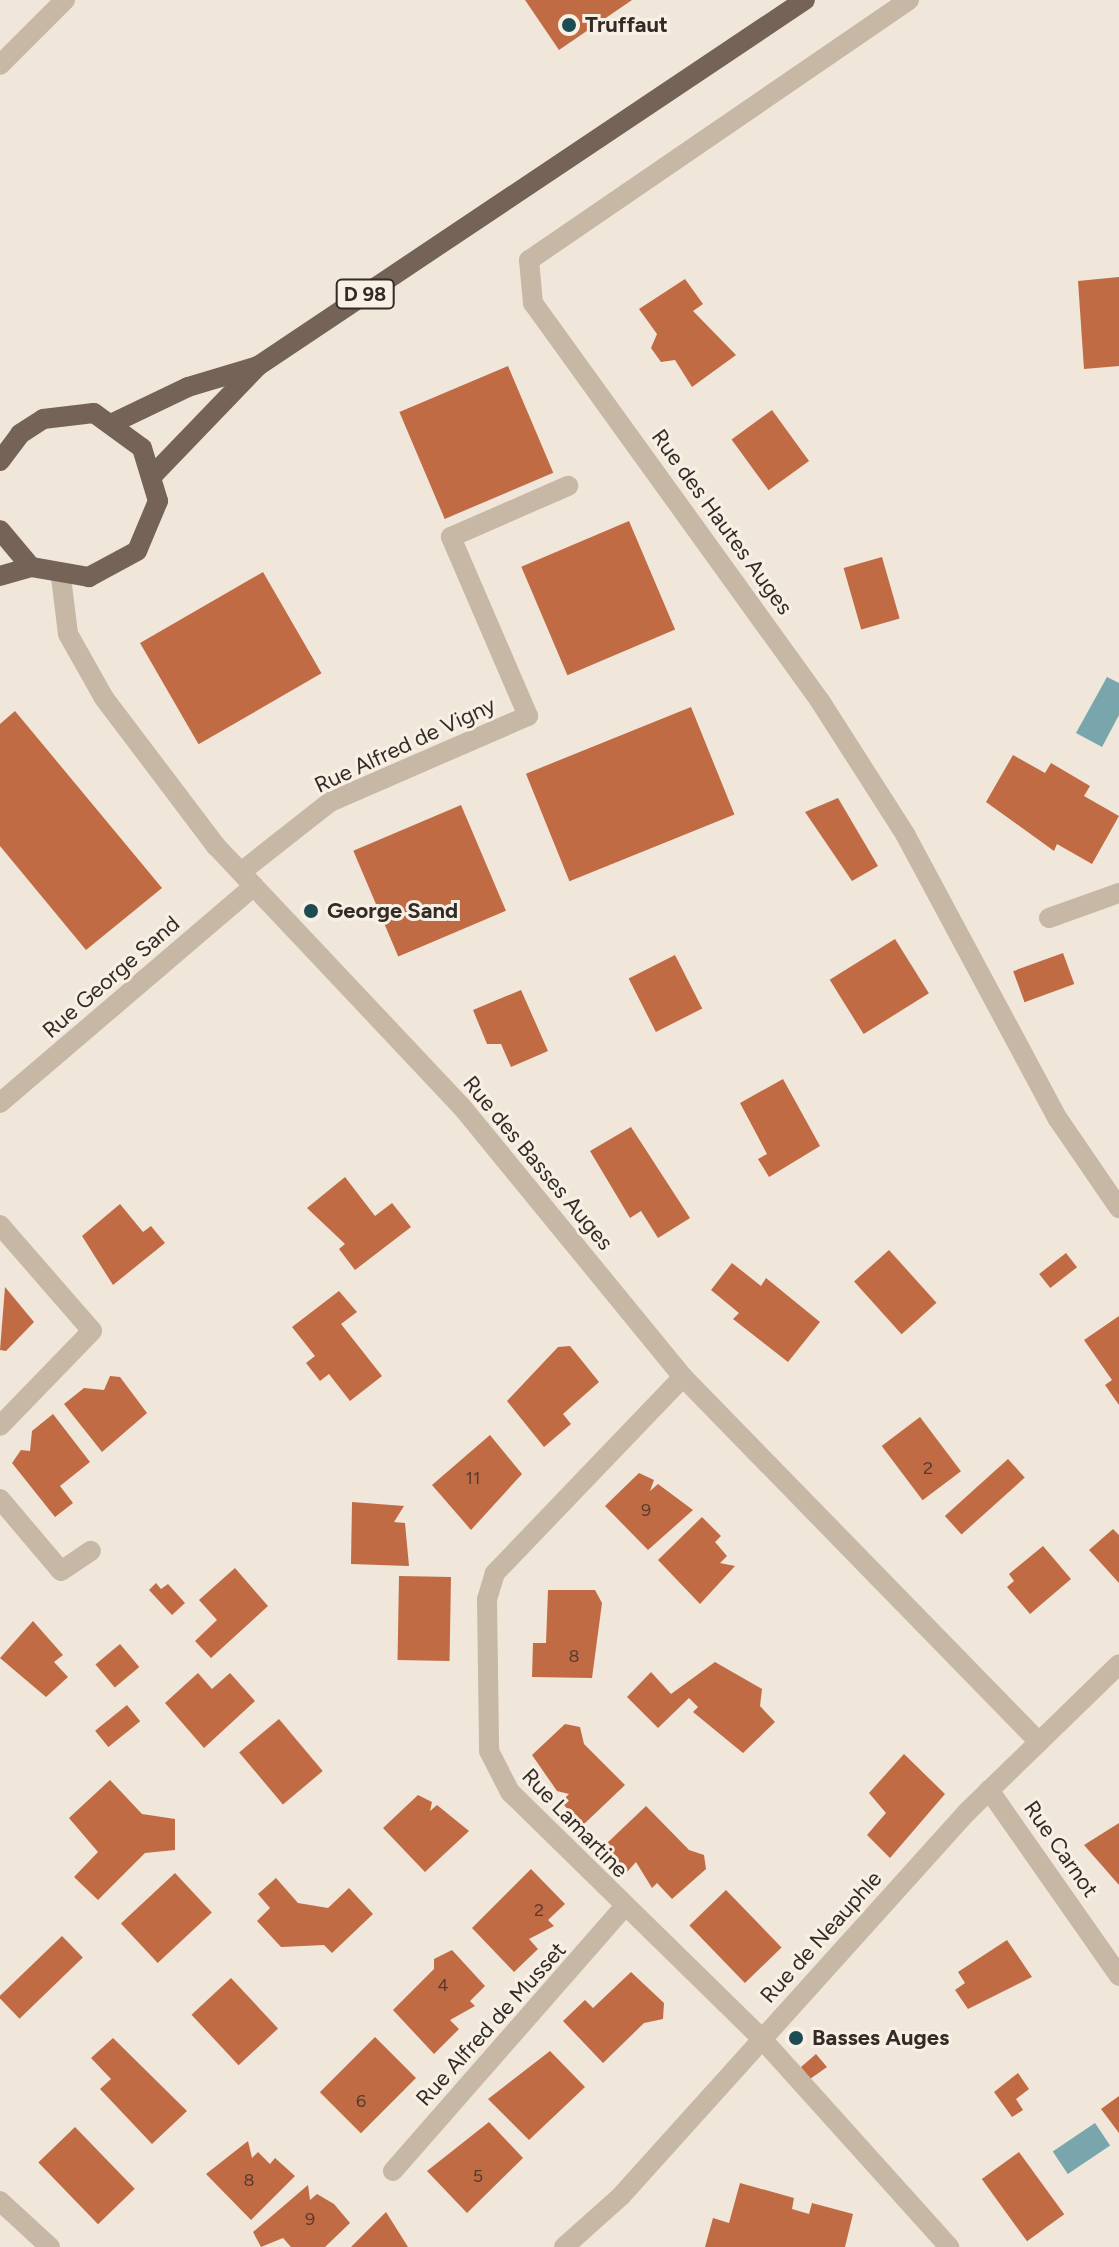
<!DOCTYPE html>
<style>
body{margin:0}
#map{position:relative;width:1119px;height:2247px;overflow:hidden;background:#f0e6d9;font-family:Figtree,sans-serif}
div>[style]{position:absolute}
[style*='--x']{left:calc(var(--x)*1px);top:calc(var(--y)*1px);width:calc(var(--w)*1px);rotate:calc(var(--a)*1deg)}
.water>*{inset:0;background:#79a6ac;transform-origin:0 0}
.building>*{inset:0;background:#c16b45;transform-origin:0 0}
.minor>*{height:20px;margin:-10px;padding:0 10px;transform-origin:10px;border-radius:10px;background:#c7b7a5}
.major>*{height:20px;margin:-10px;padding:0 10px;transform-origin:10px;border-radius:10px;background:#756358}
.dots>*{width:22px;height:22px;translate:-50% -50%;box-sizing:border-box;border:4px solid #f8f0e4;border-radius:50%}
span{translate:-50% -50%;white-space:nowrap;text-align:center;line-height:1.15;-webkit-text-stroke:6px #f8f0e4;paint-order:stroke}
.number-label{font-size:18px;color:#563b2e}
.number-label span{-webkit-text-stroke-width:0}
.shield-label span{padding:2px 6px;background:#f8f0e4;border:2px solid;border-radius:6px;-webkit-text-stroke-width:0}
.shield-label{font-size:20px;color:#332b26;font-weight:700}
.poi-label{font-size:22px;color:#332b26;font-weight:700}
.left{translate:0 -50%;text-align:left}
.street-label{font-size:22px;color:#332b26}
</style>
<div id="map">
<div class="water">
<i style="clip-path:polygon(1107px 677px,1119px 683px,1119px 715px,1102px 747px,1076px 733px)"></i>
<i style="left:1095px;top:2123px;width:27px;height:51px;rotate:56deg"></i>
</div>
<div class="building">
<i style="clip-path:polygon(525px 0,632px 0,559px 50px)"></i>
<i style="clip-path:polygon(1119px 277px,1119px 366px,1084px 369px,1078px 281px)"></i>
<i style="clip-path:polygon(685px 279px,703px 304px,693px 311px,736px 355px,692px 387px,675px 360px,661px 362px,651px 348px,657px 334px,639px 309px)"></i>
<i style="left:508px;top:366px;width:116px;height:118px;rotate:67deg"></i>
<i style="left:772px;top:410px;width:63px;height:50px;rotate:54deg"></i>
<i style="left:629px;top:521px;width:118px;height:117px;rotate:67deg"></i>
<i style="left:882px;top:557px;width:64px;height:40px;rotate:74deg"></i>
<i style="left:263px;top:572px;width:117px;height:142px;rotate:60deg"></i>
<i style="left:691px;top:707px;width:116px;height:178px;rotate:68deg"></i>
<i style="clip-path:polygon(15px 711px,162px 888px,86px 950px,0 846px,0 724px)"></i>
<i style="clip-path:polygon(1013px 755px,1045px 773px,1051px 763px,1090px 786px,1084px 796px,1119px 816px,1092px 864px,1057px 844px,1054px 851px,986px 802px)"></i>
<i style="clip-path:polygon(838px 798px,878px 866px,852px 881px,805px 812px)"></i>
<i style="left:461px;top:805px;width:115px;height:117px;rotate:67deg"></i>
<i style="left:895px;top:939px;width:64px;height:77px;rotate:58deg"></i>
<i style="left:1063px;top:953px;width:33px;height:53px;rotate:70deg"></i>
<i style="left:675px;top:955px;width:60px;height:52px;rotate:63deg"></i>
<i style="clip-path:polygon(521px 990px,548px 1051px,511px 1067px,501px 1044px,487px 1044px,473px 1010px)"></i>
<i style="clip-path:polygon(783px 1079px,820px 1146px,769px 1177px,758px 1159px,767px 1154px,740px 1103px)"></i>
<i style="clip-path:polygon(631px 1127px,690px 1218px,658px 1238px,641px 1211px,630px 1218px,590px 1151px)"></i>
<i style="clip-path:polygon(345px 1177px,375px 1216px,392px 1203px,411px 1227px,355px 1270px,339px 1249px,345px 1244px,307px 1208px)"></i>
<i style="clip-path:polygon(120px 1204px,143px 1232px,151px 1226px,165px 1243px,113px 1285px,82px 1236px)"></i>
<i style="left:889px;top:1250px;width:71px;height:47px;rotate:48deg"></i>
<i style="left:1066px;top:1253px;width:18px;height:34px;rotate:52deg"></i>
<i style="clip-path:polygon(732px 1263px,761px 1286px,766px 1278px,820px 1322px,788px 1362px,733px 1319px,739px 1313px,711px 1290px)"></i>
<i style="clip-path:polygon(5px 1287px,34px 1322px,6px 1351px,0 1350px)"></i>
<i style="clip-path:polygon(339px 1291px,357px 1312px,341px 1324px,382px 1376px,350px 1401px,329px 1374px,320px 1381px,306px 1363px,315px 1356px,292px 1327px)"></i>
<i style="clip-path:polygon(1119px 1316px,1119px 1405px,1105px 1385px,1112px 1380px,1084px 1340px)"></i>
<i style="clip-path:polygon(570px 1346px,599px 1382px,563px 1414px,571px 1424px,544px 1447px,507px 1401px,558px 1347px)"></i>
<i style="clip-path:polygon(110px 1376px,120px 1377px,147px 1413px,102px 1452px,64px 1404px,84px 1388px,104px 1390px)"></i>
<i style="clip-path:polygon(53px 1414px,90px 1462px,60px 1486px,73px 1503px,55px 1517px,12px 1463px,21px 1450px,30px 1451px,32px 1431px)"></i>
<i style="left:920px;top:1417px;width:68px;height:48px;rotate:53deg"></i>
<i style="clip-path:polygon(490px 1435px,522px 1474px,471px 1530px,432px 1485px)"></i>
<i style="left:1008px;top:1459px;width:25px;height:85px;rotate:48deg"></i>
<i style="clip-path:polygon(639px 1473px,654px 1480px,650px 1491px,658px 1484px,693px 1510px,648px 1550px,605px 1506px)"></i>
<i style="clip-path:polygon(352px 1502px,404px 1506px,394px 1522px,405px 1523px,409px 1566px,351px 1564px)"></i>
<i style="clip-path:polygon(702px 1517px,721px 1536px,715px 1542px,727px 1556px,720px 1563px,735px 1566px,700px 1604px,658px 1560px)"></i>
<i style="clip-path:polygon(1113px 1529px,1119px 1535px,1119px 1583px,1089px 1550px)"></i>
<i style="clip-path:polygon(1043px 1546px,1071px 1579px,1030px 1614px,1007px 1587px,1014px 1581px,1009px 1574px)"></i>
<i style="clip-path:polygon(235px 1568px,268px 1606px,211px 1658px,195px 1641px,217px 1620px,199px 1600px)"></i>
<i style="left:399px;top:1576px;width:52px;height:84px;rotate:1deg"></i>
<i style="clip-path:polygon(156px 1583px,161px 1589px,168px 1584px,185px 1603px,172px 1615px,149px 1590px)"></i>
<i style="clip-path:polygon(548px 1590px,595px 1590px,602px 1603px,592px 1678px,532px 1677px,533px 1643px,546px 1643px)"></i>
<i style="clip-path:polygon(33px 1621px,63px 1655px,54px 1662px,68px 1677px,46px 1697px,0 1658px)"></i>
<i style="left:120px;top:1644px;width:30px;height:32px;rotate:50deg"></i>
<i style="clip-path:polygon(715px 1662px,762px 1689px,760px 1706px,775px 1722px,743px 1753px,693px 1712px,698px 1707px,689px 1698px,658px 1728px,627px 1697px,651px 1672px,671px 1694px)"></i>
<i style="clip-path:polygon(198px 1673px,212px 1689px,230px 1673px,255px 1701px,204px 1748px,165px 1703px)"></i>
<i style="left:127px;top:1705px;width:21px;height:41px;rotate:51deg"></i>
<i style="left:279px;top:1719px;width:68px;height:52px;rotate:50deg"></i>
<i style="clip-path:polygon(565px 1724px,580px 1727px,584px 1744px,625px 1785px,583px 1825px,561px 1802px,569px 1794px,557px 1791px,532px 1755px)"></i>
<i style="clip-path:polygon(904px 1754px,945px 1794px,890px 1858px,867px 1835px,886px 1813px,869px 1793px)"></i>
<i style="clip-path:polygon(110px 1780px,142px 1814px,175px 1819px,175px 1850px,145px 1853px,98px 1900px,74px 1877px,98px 1852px,69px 1818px)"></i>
<i style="clip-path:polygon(418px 1795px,432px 1802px,430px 1811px,437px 1805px,469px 1831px,425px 1872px,383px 1828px)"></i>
<i style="clip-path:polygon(646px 1806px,689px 1850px,704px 1855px,706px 1869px,672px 1899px,657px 1883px,652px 1888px,636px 1862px,627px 1872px,604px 1846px)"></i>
<i style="clip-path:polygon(1119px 1823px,1119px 1885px,1084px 1845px)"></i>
<i style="clip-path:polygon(531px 1869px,565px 1904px,548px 1920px,554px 1926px,529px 1939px,538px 1949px,514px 1972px,472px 1928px)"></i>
<i style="left:175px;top:1873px;width:54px;height:74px;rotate:47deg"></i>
<i style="clip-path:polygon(276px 1878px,298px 1903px,328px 1908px,349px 1888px,373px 1914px,332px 1953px,324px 1945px,281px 1947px,257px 1921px,270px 1908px,258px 1894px)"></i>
<i style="left:726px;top:1890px;width:80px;height:51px;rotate:46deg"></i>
<i style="left:62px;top:1936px;width:30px;height:88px;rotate:46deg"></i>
<i style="clip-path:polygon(1007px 1940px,1032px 1977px,968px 2009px,955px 1990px,965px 1983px,958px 1972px)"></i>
<i style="clip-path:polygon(452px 1950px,485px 1986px,470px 2001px,475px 2006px,450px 2020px,459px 2029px,434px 2054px,393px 2010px,434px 1969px,434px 1959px)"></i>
<i style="clip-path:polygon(631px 1972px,664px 2003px,663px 2019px,644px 2023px,603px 2063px,563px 2021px,585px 2000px,593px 2008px)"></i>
<i style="left:231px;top:1978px;width:69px;height:54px;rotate:47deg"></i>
<i style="left:375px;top:2037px;width:58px;height:78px;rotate:45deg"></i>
<i style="clip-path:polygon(113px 2038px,187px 2111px,152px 2144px,100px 2089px,111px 2079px,91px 2058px)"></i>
<i style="clip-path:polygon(550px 2051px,585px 2087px,529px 2140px,488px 2099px)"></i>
<i style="clip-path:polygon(816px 2054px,827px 2067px,810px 2079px,801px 2067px)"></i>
<i style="clip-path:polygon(1018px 2073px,1029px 2089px,1016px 2099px,1023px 2110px,1012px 2117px,994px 2092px)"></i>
<i style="clip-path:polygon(1119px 2096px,1119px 2133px,1101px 2109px)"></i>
<i style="clip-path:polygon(489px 2122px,523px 2158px,467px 2213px,427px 2171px)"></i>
<i style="left:75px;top:2127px;width:86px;height:51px;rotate:46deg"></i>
<i style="clip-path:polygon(248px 2141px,252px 2158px,258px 2152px,270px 2164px,275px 2158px,295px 2176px,251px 2220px,206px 2174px)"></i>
<i style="left:1019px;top:2152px;width:77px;height:46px;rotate:54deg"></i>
<i style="clip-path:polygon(740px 2183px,794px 2198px,792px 2209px,809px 2214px,812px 2203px,853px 2214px,845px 2247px,705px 2247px,713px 2218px,729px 2223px)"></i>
<i style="clip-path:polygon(308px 2185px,310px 2200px,317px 2194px,334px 2204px,350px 2223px,325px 2247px,291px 2247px,283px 2238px,261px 2247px,253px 2232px)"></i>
<i style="clip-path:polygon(386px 2212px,408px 2247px,351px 2247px)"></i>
</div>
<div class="minor">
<i style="--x:909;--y:0;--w:460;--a:145.6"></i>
<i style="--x:529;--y:260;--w:43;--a:84.7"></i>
<i style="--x:533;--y:303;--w:491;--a:54.2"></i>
<i style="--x:820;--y:701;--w:158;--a:57.4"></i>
<i style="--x:905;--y:834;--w:323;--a:61.8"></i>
<i style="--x:1058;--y:1119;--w:108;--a:55.6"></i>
<i style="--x:0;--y:65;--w:92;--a:-45"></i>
<i style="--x:61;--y:577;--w:57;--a:83"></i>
<i style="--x:68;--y:634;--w:73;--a:60.6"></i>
<i style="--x:104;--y:698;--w:186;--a:52.9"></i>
<i style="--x:216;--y:846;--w:359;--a:46.7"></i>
<i style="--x:462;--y:1107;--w:349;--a:50.7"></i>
<i style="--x:683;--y:1377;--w:510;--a:45.72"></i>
<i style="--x:241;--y:872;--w:113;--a:-38.2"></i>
<i style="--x:330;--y:802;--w:216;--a:-23.5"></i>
<i style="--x:528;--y:716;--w:195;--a:-113.3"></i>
<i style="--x:451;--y:537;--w:128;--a:-23.6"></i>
<i style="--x:1049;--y:918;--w:74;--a:-19.7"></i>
<i style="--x:0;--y:1103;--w:334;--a:-40.5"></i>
<i style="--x:0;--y:1225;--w:140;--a:49"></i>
<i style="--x:92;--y:1331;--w:132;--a:134.1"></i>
<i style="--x:683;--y:1377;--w:272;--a:133.8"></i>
<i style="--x:495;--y:1573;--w:27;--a:107"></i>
<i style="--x:487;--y:1599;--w:152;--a:89.2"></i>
<i style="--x:489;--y:1751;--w:46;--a:62.9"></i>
<i style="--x:510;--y:1792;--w:353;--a:44.4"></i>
<i style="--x:762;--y:2039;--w:280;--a:48"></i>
<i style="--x:0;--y:1499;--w:94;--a:49.7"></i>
<i style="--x:61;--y:1571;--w:36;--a:-34"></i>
<i style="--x:989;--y:1790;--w:227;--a:55"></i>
<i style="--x:393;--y:2171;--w:351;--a:-48.8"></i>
<i style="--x:0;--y:2201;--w:68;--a:42.6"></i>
<i style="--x:564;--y:2247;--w:76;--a:-41.8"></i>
<i style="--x:621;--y:2196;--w:517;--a:-47.98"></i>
<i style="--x:967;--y:1812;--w:212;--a:-44.2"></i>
</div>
<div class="major">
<i style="--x:115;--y:422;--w:81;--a:-25.6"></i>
<i style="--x:188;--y:387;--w:73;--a:-16.7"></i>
<i style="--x:0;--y:461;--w:34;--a:-53"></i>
<i style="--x:20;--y:434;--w:27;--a:-33"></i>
<i style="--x:43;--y:419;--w:51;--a:-6.7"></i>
<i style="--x:94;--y:413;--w:59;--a:36.1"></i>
<i style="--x:142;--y:448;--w:55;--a:73.2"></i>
<i style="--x:158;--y:501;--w:54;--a:112.8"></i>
<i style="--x:137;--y:551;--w:55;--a:151.6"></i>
<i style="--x:89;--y:577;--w:59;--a:-170.2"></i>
<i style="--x:31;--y:567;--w:48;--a:-130"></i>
<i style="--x:155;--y:473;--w:149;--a:-46.1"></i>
<i style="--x:258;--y:366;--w:658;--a:-33.79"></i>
<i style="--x:0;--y:576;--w:32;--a:-16"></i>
</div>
<div class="dots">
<i style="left:569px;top:25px;background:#1e4c53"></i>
<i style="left:311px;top:911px;background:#1e4c53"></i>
<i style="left:796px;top:2038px;background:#1e4c53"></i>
</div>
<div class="number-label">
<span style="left:928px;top:1468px">2</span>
<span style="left:473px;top:1478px">11</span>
<span style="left:646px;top:1510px">9</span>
<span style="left:574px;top:1656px">8</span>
<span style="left:539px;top:1910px">2</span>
<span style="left:443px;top:1985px">4</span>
<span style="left:361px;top:2101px">6</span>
<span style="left:478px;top:2176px">5</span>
<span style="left:249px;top:2180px">8</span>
<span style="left:310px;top:2219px">9</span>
</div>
<div class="shield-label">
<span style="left:365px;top:294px">D 98</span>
</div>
<div class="poi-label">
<span class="left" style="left:585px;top:25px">Truffaut</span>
<span class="left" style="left:327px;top:911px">George Sand</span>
<span class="left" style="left:812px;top:2038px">Basses Auges</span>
</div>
<div class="street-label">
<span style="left:722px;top:522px;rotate:54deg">Rue des Hautes Auges</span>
<span style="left:405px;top:745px;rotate:-25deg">Rue Alfred de Vigny</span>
<span style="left:111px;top:977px;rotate:-41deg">Rue George Sand</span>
<span style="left:538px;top:1163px;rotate:50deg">Rue des Basses Auges</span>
<span style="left:575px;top:1823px;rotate:46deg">Rue Lamartine</span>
<span style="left:1061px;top:1849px;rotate:55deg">Rue Carnot</span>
<span style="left:821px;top:1937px;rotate:-48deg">Rue de Neauphle</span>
<span style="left:491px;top:2024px;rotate:-48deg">Rue Alfred de Musset</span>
</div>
</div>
